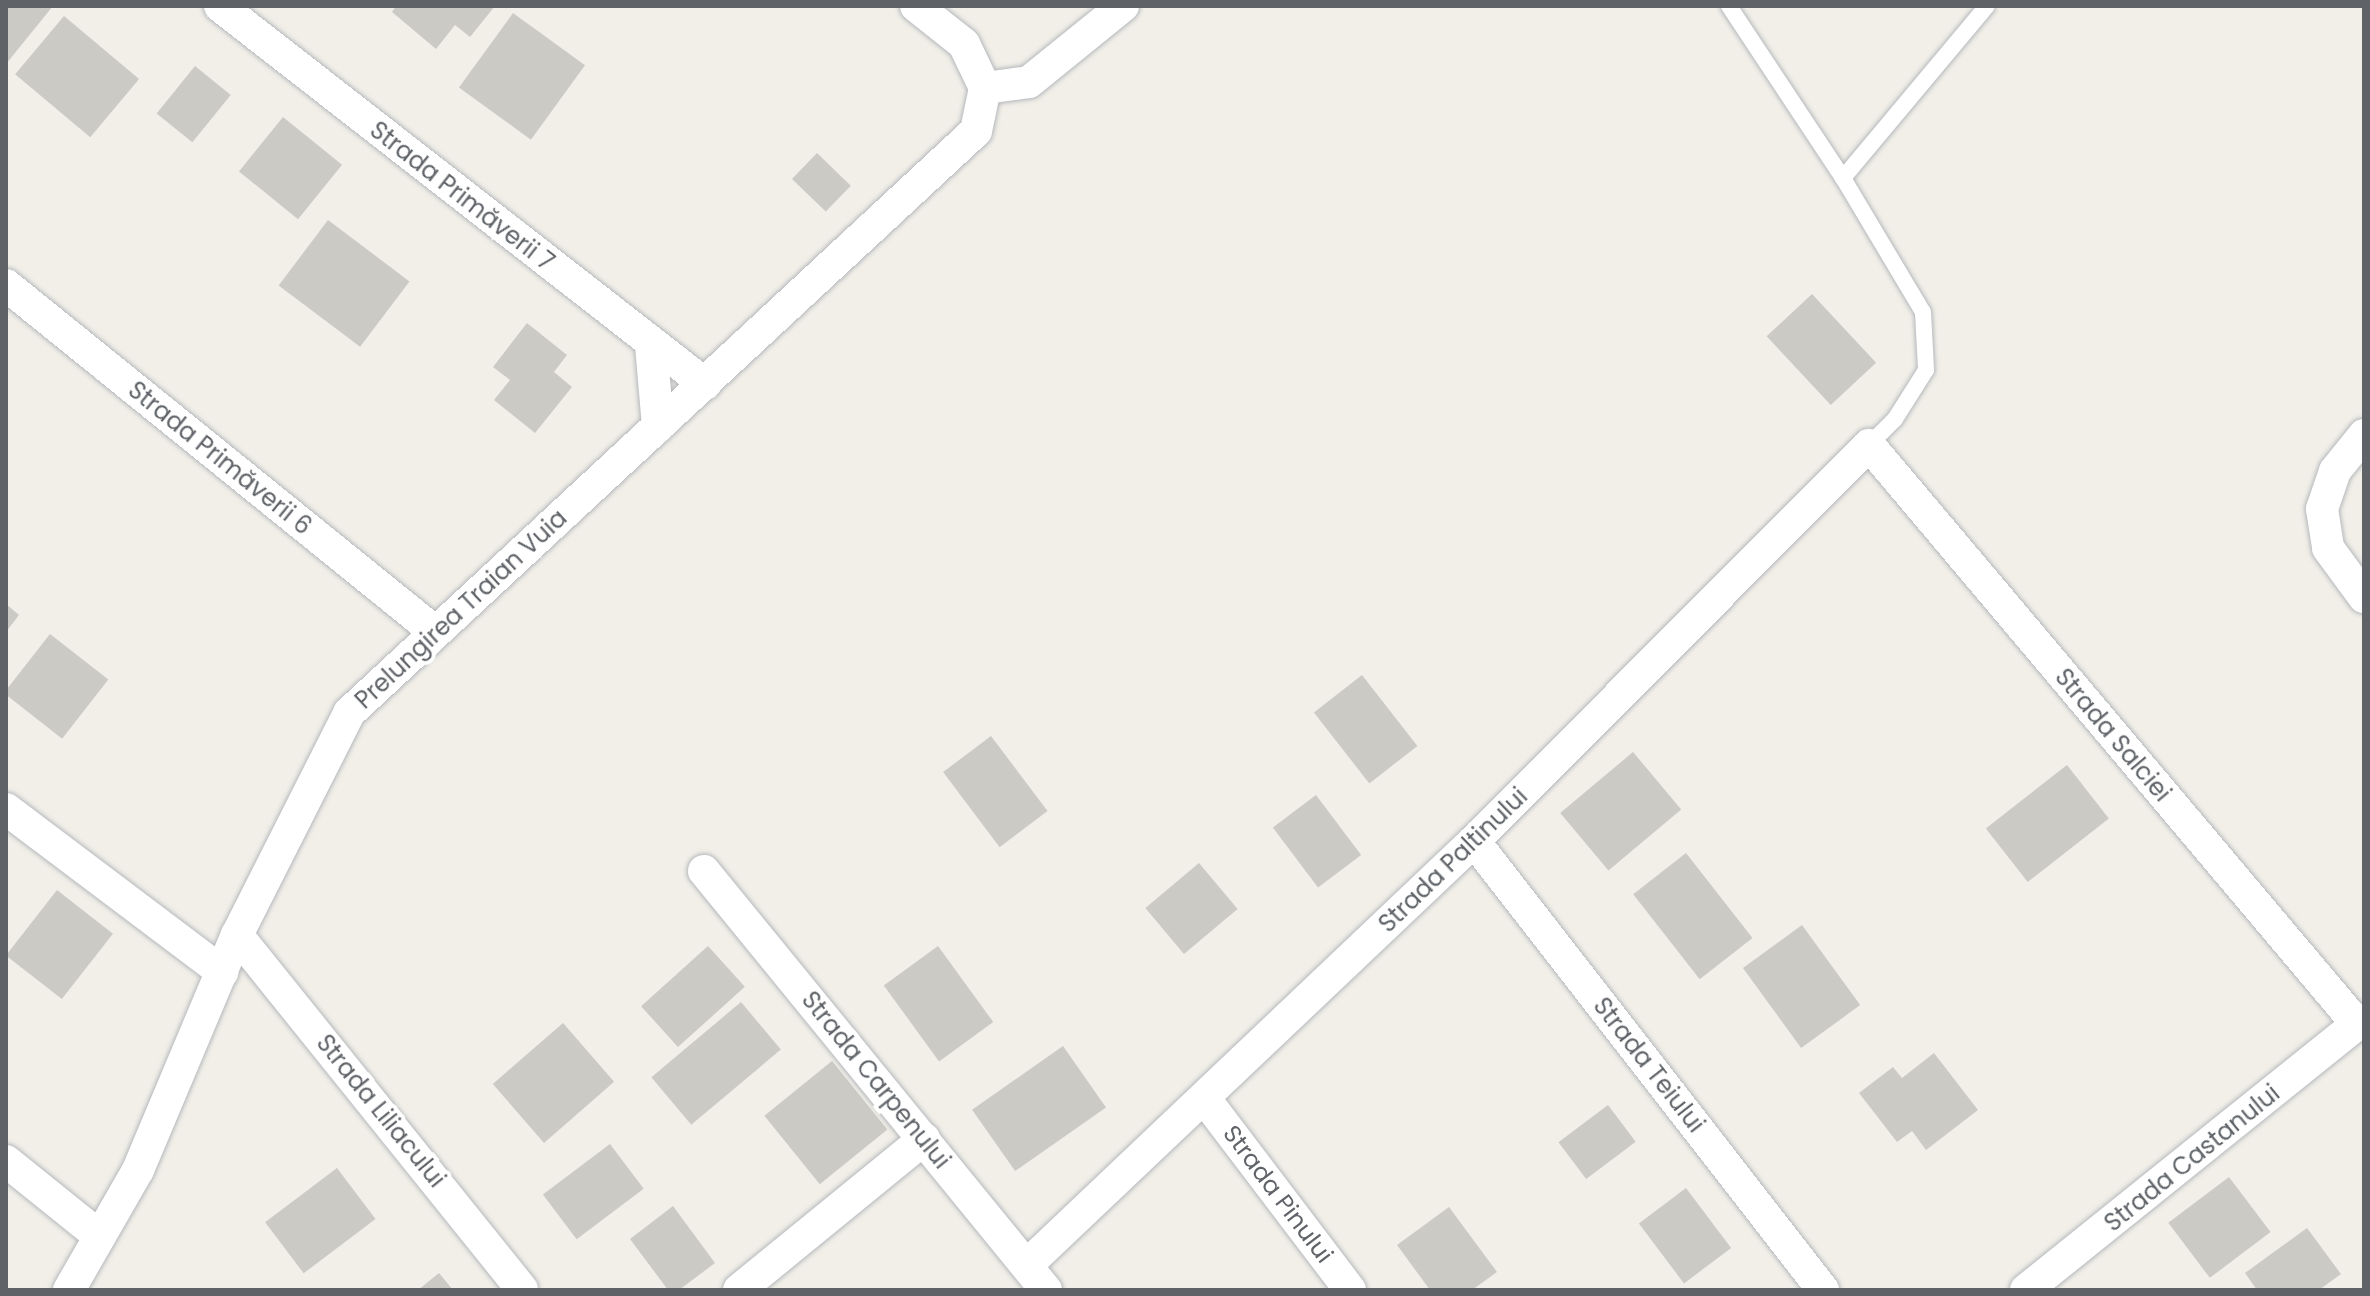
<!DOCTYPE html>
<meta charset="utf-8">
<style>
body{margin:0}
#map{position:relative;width:2370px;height:1296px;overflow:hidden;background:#f1efe8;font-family:Poppins,sans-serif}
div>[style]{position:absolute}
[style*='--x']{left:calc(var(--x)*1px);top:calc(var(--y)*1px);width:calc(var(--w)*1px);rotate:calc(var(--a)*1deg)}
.building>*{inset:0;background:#cccac5;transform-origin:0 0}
.roads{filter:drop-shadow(0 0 2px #b5b8bc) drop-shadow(0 0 2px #b5b8bc)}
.lane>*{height:16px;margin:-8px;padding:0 8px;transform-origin:8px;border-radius:8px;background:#fff}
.street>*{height:32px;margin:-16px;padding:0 16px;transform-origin:16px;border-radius:16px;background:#fff}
span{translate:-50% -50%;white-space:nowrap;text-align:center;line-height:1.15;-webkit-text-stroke:8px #fff;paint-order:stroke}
.street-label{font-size:24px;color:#5f6368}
.frame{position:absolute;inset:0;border:8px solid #5f6368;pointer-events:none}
</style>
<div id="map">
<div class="building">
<i style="clip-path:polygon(6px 6px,53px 6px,6px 64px)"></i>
<i style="clip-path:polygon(396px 6px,495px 6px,470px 37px,455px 25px,436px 49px,392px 12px)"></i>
<i style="left:513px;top:13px;width:89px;height:92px;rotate:36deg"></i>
<i style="left:64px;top:16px;width:98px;height:76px;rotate:40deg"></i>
<i style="left:195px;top:66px;width:46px;height:61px;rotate:39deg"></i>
<i style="left:283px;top:117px;width:76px;height:70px;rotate:39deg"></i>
<i style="left:817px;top:153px;width:47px;height:36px;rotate:44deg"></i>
<i style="left:328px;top:220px;width:102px;height:82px;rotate:37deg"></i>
<i style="left:1812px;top:294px;width:94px;height:62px;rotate:47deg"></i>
<i style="clip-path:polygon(527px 323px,567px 355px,554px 372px,572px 387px,535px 433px,494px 400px,510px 380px,493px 367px)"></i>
<i style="clip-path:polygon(6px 604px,19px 615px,6px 632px)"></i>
<i style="left:50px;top:634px;width:74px;height:75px;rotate:38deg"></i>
<i style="left:1362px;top:675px;width:90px;height:61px;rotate:52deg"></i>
<i style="left:991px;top:736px;width:94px;height:60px;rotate:53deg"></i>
<i style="left:1633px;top:752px;width:75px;height:95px;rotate:50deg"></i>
<i style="left:2067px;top:765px;width:68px;height:103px;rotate:52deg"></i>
<i style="left:1316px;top:795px;width:75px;height:54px;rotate:53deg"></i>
<i style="left:1686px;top:853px;width:108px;height:67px;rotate:52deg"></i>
<i style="left:1199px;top:863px;width:60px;height:70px;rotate:50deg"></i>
<i style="left:57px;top:890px;width:71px;height:83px;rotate:38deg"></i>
<i style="left:1802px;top:925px;width:99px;height:73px;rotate:54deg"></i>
<i style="left:708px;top:946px;width:55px;height:90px;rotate:48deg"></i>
<i style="left:938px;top:946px;width:94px;height:67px;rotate:54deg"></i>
<i style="left:741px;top:1002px;width:62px;height:117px;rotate:50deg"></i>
<i style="left:563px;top:1023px;width:78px;height:93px;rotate:49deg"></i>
<i style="left:1063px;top:1046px;width:75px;height:111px;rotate:55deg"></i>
<i style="clip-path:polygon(1934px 1053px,1978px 1110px,1926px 1150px,1912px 1131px,1897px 1142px,1859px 1093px,1893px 1067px,1902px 1078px)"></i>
<i style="left:832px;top:1061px;width:88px;height:87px;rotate:51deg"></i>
<i style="left:1608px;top:1105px;width:46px;height:62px;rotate:53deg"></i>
<i style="left:610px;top:1144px;width:56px;height:84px;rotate:53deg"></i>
<i style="left:337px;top:1168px;width:64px;height:90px;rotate:53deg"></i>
<i style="left:2229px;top:1177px;width:69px;height:76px;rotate:53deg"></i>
<i style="left:1686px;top:1188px;width:75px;height:59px;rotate:53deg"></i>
<i style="clip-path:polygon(673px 1206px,715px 1263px,679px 1290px,668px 1290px,630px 1239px)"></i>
<i style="clip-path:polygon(1449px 1207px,1497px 1272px,1472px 1290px,1430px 1290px,1397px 1245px)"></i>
<i style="clip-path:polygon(2307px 1228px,2341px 1274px,2319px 1290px,2257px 1290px,2245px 1273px)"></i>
<i style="clip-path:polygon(439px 1273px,453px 1290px,418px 1290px)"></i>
</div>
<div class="roads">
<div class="lane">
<i style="--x:1729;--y:6;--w:206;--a:56.5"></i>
<i style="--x:1843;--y:178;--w:156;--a:59.2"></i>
<i style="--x:1923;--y:312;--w:58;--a:87"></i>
<i style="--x:1926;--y:370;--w:58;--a:122.3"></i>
<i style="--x:1895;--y:419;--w:37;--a:135"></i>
<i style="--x:1843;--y:178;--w:224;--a:-50.1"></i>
</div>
<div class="street">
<i style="--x:220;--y:6;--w:615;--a:37.93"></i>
<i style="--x:916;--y:6;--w:61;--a:38.4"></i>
<i style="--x:964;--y:44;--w:49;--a:64.5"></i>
<i style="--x:985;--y:88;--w:44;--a:-7.8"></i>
<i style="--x:1029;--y:82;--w:121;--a:-39"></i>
<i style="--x:6;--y:285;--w:550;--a:38.95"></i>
<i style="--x:651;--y:345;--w:82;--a:85.1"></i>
<i style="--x:2364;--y:435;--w:46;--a:128.9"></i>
<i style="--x:2335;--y:471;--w:40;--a:108.9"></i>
<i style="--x:2322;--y:509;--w:39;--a:81"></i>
<i style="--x:2328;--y:548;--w:61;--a:53.7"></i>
<i style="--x:6;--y:809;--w:271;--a:37"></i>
<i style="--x:1474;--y:841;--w:569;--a:52.14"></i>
<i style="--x:704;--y:871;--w:541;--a:50.78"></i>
<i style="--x:237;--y:935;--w:455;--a:51.2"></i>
<i style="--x:1205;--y:1099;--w:240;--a:52.8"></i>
<i style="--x:6;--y:1161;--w:118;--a:38.8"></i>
<i style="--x:1027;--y:1265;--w:616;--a:-43.49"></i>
<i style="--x:1474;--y:841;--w:559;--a:-45.07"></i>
<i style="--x:1869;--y:445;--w:757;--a:49.87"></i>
<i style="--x:2357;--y:1024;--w:425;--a:141.2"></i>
<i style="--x:69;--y:1290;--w:138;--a:-60.1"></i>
<i style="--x:138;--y:1170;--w:255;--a:-67.2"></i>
<i style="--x:237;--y:935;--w:249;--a:-63.2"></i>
<i style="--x:349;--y:713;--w:855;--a:-42.87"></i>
<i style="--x:976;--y:131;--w:44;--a:-78.2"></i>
<i style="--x:739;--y:1290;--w:239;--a:-39.2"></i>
</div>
</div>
<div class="street-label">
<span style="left:462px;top:196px;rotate:38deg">Strada Primăverii 7</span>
<span style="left:220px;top:458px;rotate:39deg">Strada Primăverii 6</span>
<span style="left:461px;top:609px;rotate:-43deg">Prelungirea Traian Vuia</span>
<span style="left:2113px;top:735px;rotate:50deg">Strada Salciei</span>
<span style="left:1453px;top:860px;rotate:-44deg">Strada Paltinului</span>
<span style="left:1649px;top:1065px;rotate:52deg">Strada Teiului</span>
<span style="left:876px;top:1080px;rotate:51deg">Strada Carpenului</span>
<span style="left:381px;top:1111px;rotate:51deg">Strada Liliacului</span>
<span style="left:2192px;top:1158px;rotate:-39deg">Strada Castanului</span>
<span style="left:1278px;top:1194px;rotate:53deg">Strada Pinului</span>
</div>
<div class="frame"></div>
</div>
